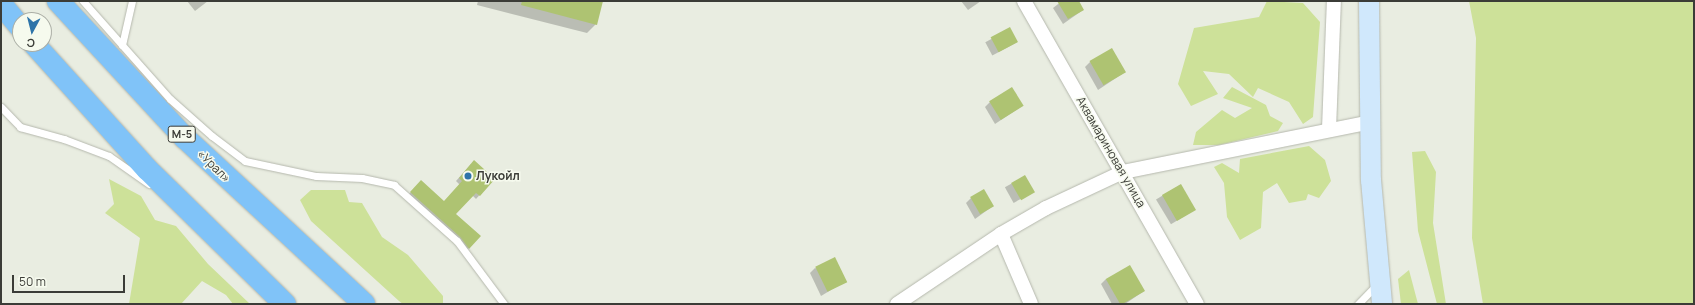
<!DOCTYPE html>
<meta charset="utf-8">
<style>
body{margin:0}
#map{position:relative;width:1695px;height:305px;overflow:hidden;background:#e9ede1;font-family:Manrope,sans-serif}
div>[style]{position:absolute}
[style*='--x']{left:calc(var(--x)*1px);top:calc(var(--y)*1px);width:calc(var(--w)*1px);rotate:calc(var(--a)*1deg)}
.green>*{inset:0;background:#cde199}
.shadow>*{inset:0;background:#0003;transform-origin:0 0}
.building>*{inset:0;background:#aec372;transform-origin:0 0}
.roads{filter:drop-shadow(0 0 1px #b5b8ad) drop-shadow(0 0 1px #b5b8ad)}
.service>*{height:7px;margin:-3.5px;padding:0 3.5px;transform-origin:3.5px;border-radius:3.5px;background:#fff}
.minor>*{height:14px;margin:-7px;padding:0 7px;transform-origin:7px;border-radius:7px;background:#fff}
.secondary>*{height:20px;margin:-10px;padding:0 10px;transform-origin:10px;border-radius:10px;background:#d0e8fc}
.trunk>*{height:22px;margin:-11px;padding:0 11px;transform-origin:11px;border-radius:11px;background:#80c3f8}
.dots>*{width:11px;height:11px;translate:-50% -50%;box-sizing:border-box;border:2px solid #f6faee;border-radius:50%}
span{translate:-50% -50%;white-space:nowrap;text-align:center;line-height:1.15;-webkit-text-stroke:3px #f6faee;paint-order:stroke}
.shield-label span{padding:1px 3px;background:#f6faee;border:1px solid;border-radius:3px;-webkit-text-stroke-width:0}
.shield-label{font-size:11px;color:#3b3c37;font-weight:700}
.street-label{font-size:12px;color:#3b3c37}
.poi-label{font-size:12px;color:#3b3c37;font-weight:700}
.left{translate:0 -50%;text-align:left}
.frame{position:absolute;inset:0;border:2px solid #3b3c37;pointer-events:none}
.north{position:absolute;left:12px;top:12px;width:40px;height:40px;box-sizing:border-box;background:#f6faee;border:1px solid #abaea5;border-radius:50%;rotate:187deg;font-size:11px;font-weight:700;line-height:16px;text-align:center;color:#3b3c37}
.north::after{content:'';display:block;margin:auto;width:14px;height:18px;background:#2e74a9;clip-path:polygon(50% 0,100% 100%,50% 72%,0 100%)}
.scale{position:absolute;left:12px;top:275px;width:113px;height:18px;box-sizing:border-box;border:2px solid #3b3c37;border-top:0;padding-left:5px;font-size:12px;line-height:14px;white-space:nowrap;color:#3b3c37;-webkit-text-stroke:3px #f6faee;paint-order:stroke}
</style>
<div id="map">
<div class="green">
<i style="clip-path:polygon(1267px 1px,1303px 3px,1320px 22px,1313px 117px,1303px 124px,1289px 102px,1258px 88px,1253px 97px,1229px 74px,1203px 71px,1218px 94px,1191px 106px,1178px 84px,1194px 28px,1259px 17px)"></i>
<i style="clip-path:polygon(1469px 1px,1694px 1px,1694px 304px,1483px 304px,1472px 238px,1476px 38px)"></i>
<i style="clip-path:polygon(1232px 87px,1266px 105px,1270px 116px,1283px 123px,1278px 131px,1219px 145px,1193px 145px,1196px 132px,1222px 110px,1235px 118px,1252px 108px,1223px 98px)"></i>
<i style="clip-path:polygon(1309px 146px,1325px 160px,1331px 181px,1319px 198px,1308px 194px,1306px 200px,1289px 203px,1277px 183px,1263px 192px,1261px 228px,1240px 240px,1227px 217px,1224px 183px,1214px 167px,1222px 163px,1239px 173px,1240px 159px)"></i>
<i style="clip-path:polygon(1425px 151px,1436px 172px,1433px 223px,1446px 304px,1437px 304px,1418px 231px,1412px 152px)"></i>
<i style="clip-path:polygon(109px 179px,141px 196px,155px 220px,176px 226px,208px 264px,250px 304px,233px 304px,226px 295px,202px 281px,181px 304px,129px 304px,140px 238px,105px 213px,114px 204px)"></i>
<i style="clip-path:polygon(311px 190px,345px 190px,349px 202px,362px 203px,382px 237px,408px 255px,443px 296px,443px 304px,403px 304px,399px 301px,311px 221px,300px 200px)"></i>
<i style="clip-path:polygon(1409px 270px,1418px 304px,1401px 304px,1398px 279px)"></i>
</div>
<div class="shadow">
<i style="clip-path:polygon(187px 1px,208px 1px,195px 11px)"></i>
<i style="clip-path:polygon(478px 1px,602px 1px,596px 24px,587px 33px,477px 5px)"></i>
<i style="clip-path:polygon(961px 1px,981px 1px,968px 10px)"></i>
<i style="clip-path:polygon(1062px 1px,1078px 1px,1083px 10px,1063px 24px,1053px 8px)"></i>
<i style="left:1010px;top:29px;width:15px;height:28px;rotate:62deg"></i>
<i style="clip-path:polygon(1090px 62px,1125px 72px,1098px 90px,1085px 67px)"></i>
<i style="clip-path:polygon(990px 102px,1022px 106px,995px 124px,985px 107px)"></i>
<i style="clip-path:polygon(471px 164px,494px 179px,476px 199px,472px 195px,455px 214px,480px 236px,466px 251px,407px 196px,421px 182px,444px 203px,460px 185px,456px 181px)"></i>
<i style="left:1025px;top:176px;width:18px;height:23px;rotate:61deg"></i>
<i style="left:1180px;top:185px;width:29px;height:28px;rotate:59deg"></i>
<i style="clip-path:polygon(971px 198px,993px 206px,975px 219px,966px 203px)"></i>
<i style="clip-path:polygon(815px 268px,846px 281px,821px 296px,810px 273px)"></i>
<i style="clip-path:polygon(1106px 279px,1144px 291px,1125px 304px,1112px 304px,1101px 284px)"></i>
</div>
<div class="building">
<i style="clip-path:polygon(522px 1px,603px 1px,597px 25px,521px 5px)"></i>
<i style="clip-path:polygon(1057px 1px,1079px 1px,1084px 10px,1068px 19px)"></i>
<i style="left:1010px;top:27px;width:17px;height:22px;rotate:62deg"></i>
<i style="left:1112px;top:48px;width:28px;height:26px;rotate:60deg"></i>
<i style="left:1012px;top:87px;width:22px;height:27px;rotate:58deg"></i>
<i style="clip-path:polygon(474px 160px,495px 179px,480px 196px,476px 193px,456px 214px,481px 236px,469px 249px,460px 237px,410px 192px,421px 180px,444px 201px,462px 181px,459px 178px)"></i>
<i style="left:1025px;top:175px;width:20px;height:16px;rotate:60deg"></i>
<i style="left:1181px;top:184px;width:30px;height:22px;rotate:60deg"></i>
<i style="left:984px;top:189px;width:20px;height:16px;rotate:60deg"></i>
<i style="left:835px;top:257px;width:28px;height:22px;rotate:64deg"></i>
<i style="left:1130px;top:265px;width:30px;height:28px;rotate:60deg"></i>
</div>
<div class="roads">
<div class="service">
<i style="--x:83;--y:1;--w:131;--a:48.4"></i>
<i style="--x:170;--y:99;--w:56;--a:41.4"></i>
<i style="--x:212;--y:136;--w:41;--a:37.1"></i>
<i style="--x:245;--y:161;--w:73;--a:11.9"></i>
<i style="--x:316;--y:176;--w:46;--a:2.5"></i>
<i style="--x:362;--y:178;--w:33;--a:12"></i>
<i style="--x:394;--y:185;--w:84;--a:41.6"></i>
<i style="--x:457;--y:241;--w:79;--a:53.3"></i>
<i style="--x:122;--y:45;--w:45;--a:-77.2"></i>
<i style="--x:1;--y:107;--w:28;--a:46"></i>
<i style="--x:20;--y:127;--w:46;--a:15.3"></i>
<i style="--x:64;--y:139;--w:48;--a:20.7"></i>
<i style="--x:109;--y:156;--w:49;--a:35"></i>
<i style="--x:1358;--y:304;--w:28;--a:-46"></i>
</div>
<div class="minor">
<i style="--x:1024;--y:1;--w:349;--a:60.3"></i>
<i style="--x:1329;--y:129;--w:128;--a:-87.8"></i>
<i style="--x:1001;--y:234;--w:76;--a:66.8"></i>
<i style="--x:897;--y:304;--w:125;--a:-33.9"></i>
<i style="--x:1001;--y:234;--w:52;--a:-30"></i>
<i style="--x:1046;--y:208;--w:85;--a:-25.1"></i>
<i style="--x:1123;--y:172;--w:253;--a:-11.4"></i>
</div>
<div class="secondary">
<i style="--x:1369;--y:1;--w:179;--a:89.4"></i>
<i style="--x:1371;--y:180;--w:124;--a:84.9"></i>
</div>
<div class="trunk">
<i style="--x:58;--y:1;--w:187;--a:47.2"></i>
<i style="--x:185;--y:138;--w:244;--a:42.8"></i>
<i style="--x:1;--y:4;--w:30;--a:50"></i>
<i style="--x:34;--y:44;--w:169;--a:47.9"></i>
<i style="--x:147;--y:169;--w:193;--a:44.4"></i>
</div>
</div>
<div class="dots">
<i style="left:468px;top:176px;background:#2e74a9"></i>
</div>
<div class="shield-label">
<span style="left:182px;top:134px">М-5</span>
</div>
<div class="street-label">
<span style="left:1111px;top:152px;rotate:60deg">Аквамариновая улица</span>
<span style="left:214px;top:166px;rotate:44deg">«Урал»</span>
</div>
<div class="poi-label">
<span class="left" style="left:476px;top:176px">Лукойл</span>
</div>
<div class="frame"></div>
<div class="north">С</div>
<div class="scale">50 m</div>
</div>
